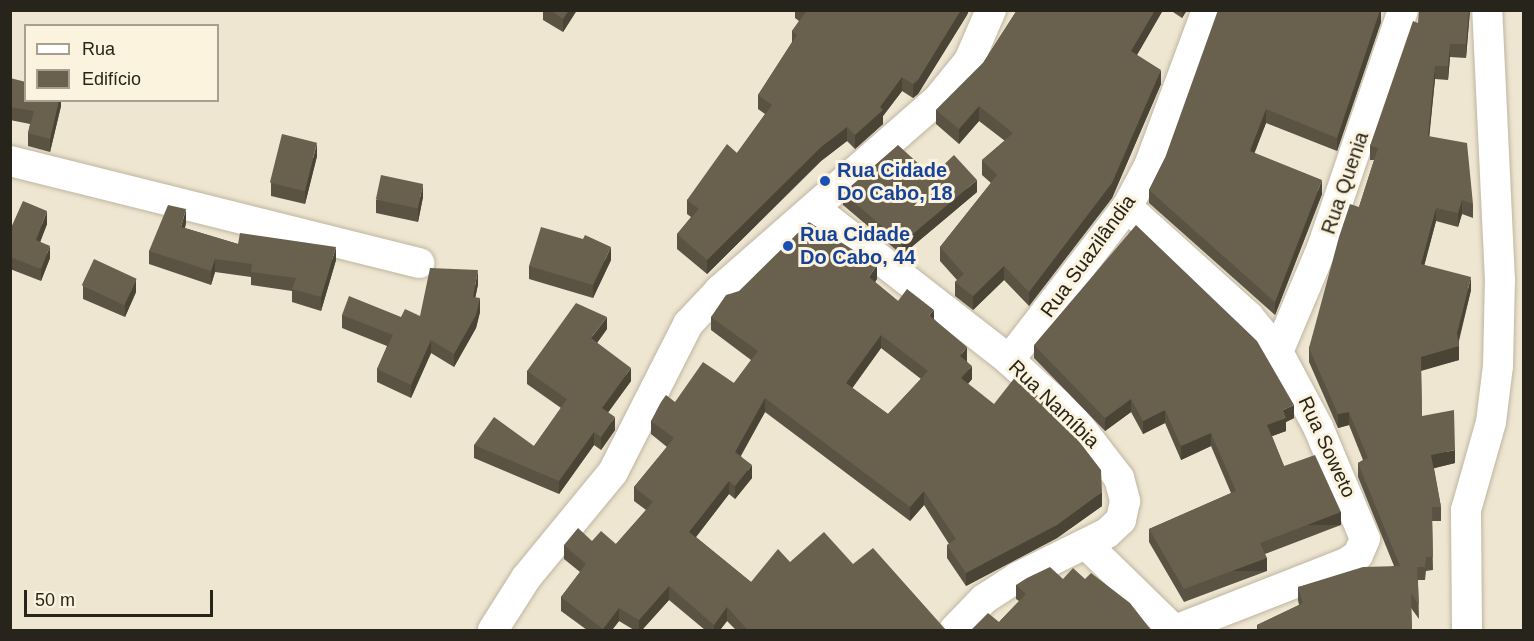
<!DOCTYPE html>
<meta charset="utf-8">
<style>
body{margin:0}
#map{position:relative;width:1534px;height:641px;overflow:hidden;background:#efe6d1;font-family:Helvetica,sans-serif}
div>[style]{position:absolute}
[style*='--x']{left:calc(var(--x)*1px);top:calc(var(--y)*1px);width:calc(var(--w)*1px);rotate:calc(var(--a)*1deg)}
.roads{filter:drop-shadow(0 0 2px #beb5a1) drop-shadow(0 0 2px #beb5a1)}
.minor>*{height:30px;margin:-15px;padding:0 15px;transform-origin:15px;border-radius:15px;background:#fff}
.wall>*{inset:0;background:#5a5343}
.shaded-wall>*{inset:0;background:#4a4437;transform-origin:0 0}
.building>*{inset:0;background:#69614e;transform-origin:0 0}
.dots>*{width:16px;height:16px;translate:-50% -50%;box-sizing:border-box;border:3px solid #fcf3de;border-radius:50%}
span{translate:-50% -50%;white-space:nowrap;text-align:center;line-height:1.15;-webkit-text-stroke:6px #fcf3de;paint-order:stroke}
.transit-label{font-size:20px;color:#164399;font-weight:700}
.left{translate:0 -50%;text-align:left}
.street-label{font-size:20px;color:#27241c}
.frame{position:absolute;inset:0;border:12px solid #27241c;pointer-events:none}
.legend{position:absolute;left:24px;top:24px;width:195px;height:78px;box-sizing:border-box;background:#fcf3de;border:2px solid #a7a090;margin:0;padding:8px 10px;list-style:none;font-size:18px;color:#27241c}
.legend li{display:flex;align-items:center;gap:12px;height:30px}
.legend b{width:30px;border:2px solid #a7a090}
.scale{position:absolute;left:24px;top:590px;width:189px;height:27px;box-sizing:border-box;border:3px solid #27241c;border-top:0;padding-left:8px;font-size:18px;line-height:21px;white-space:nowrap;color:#27241c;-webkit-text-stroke:4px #fcf3de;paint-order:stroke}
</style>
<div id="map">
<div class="roads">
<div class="minor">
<i style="--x:10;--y:161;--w:422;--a:14"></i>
<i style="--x:1127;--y:207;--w:164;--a:42"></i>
<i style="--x:1249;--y:317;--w:45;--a:50.4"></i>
<i style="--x:1278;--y:352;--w:85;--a:61.9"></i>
<i style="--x:1318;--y:427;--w:121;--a:67.2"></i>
<i style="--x:1365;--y:539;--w:17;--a:114"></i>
<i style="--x:1358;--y:555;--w:14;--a:146"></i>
<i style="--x:1346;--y:563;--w:184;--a:158.6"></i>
<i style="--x:814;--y:208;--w:247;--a:37.9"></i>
<i style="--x:1009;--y:360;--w:85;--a:42.1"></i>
<i style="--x:1072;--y:417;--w:77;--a:52.4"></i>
<i style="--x:1119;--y:478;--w:24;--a:75"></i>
<i style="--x:1125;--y:501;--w:19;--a:102"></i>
<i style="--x:1121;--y:520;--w:19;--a:137"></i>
<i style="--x:1107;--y:533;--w:99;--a:153.7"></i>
<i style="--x:1018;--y:577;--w:40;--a:147.1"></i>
<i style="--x:984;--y:599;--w:43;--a:134.1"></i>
<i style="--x:1278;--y:352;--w:113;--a:-67.1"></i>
<i style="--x:1322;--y:248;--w:251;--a:-71.2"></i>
<i style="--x:1009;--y:360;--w:193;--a:-52.4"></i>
<i style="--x:1127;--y:207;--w:47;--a:-61.8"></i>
<i style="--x:1149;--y:166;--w:166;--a:-69.6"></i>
<i style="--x:1088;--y:546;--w:120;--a:44.3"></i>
<i style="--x:493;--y:630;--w:62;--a:-57.6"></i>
<i style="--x:526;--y:578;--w:137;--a:-50.6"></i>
<i style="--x:613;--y:472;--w:166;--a:-63.1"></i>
<i style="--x:688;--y:324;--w:47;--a:-46.7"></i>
<i style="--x:720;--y:290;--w:290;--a:-41.2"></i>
<i style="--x:938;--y:99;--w:49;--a:-50.8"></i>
<i style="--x:969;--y:61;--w:56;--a:-66.7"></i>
<i style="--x:1467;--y:630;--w:120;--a:-90.5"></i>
<i style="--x:1466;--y:510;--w:91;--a:-74.1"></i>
<i style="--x:1491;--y:422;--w:56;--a:-82.9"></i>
<i style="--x:1498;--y:366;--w:85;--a:-88.7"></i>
<i style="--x:1500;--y:281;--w:271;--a:-92.7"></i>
</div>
</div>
<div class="wall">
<i style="clip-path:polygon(543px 10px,577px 10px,563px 32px,543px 20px)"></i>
<i style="clip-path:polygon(795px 10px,969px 10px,967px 15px,918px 94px,913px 98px,902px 91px,883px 116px,883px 124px,855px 149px,847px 141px,821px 161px,707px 274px,677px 249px,677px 234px,691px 217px,687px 214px,687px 200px,737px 153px,765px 114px,758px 109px,758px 95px,792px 42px,792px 31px,799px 21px,795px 18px)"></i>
<i style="clip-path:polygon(1017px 10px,1163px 10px,1137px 55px,1161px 84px,1112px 198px,1029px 306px,1004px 280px,973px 310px,955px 296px,955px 282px,957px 280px,940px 261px,940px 247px,991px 183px,982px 175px,982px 160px,1005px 141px,979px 121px,959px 144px,936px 124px,936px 110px,983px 63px)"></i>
<i style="clip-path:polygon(1170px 10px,1187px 10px,1182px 18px)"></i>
<i style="clip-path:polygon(1381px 10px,1381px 22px,1337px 151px,1266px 123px,1254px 153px,1322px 194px,1275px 315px,1149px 203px,1149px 190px,1165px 158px)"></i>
<i style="clip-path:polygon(1470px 10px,1466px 58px,1450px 57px,1448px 80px,1435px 79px,1429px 136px,1473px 204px,1473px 218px,1462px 214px,1458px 227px,1436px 221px,1424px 265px,1471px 290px,1459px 341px,1459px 360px,1421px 370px,1422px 416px,1455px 463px,1434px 468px,1441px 507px,1441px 521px,1432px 521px,1433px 570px,1426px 571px,1425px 580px,1418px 580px,1419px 619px,1411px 608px,1412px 630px,1257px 630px,1257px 625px,1299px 605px,1298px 600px,1298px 587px,1394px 566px,1358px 477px,1358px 463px,1363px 460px,1349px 425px,1338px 428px,1309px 362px,1309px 348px,1359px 207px,1374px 160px,1370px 160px,1370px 146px,1418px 23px)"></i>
<i style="clip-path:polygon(10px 78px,61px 100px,61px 106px,50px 152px,28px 146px,28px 133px,30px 124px,10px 120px)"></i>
<i style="clip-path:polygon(317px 156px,305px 204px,271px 196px,271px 183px)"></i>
<i style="clip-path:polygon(932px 176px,977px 192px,902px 255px,843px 205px,843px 193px)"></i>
<i style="clip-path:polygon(423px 197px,418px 222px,376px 213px,376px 200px)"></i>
<i style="clip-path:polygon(186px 223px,185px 228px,238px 244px,336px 260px,321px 311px,292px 302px,292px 291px,251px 285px,251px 277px,215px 272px,211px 285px,149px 264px,149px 251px)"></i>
<i style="clip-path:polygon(47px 224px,40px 242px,50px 258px,41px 281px,10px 269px,10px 230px)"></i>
<i style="clip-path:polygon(611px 260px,593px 298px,529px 279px,529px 266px)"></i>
<i style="clip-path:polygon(evenodd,877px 279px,875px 282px,898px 301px,934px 319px,967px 360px,967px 361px,972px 379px,968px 384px,1102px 506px,1057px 538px,966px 586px,947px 558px,947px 545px,949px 544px,924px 505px,910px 521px,765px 412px,741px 456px,752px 478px,735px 499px,729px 494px,696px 537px,751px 582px,790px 562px,853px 564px,946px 630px,736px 630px,727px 621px,720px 630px,705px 630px,669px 600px,642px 630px,634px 630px,619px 621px,612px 630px,587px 630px,561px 611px,561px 597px,580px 572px,564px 559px,564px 545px,592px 541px,616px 544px,646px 510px,634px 501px,634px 487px,667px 447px,651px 434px,651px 421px,675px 402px,734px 383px,751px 360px,711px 330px,711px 317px,877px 279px,881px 348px,921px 379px,888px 414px,852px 388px,881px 348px)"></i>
<i style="clip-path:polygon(478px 284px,475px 298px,480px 312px,476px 328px,454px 367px,431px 353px,411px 398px,377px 382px,377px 369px,387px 346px,342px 328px,342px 315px,401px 317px,420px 316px)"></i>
<i style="clip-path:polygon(83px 286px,136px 292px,125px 317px,83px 299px)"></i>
<i style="clip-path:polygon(607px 329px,597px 343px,631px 381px,608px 412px,615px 430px,601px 450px,594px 445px,559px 494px,474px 458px,474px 445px,534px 446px,561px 408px,527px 384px,527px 371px)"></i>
<i style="clip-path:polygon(1034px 345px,1294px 418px,1286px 422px,1286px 431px,1272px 436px,1284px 466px,1341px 525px,1265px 554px,1267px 571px,1184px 602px,1149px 542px,1149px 529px,1231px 493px,1211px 446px,1181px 460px,1165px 423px,1143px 434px,1131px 412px,1105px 431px,1034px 358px)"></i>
<i style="clip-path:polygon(1063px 579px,1085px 579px,999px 622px,1019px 601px,1016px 599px,1016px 585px)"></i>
</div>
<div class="shaded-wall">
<i style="clip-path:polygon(569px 10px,577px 10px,563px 32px,563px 19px)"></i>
<i style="clip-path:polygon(961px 10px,969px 10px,967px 15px,918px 94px,913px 98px,913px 84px)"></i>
<i style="clip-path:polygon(1155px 10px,1163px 10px,1131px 65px,1131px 51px)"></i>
<i style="clip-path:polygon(1182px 10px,1187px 10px,1182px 18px)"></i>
<i style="clip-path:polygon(1380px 10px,1381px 10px,1381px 22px,1337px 151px,1337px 138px)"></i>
<i style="clip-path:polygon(1469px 10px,1470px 10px,1466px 58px,1466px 44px)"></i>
<i style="clip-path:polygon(1450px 44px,1450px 57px,1448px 80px,1448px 66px)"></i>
<i style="clip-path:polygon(1435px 66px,1435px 79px,1428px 150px,1428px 136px)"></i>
<i style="clip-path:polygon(1161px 70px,1161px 84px,1112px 198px,1029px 306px,1029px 292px)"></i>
<i style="clip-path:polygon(902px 77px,902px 91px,883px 116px,883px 124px,855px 149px,855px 135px,880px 107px)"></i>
<i style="clip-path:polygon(59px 100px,61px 100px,61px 106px,50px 152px,50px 139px)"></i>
<i style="clip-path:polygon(979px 106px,979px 121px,959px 144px,959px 129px)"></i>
<i style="clip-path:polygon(1266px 109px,1266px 123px,1250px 165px,1250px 151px)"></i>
<i style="clip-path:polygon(847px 127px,847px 141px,821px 161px,707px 274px,707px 260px,821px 147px)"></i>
<i style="clip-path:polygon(317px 143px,317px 156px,305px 204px,305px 191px)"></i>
<i style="clip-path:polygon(977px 180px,977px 192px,902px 255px,902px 243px)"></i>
<i style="clip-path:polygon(1322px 180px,1322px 194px,1275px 315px,1275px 302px)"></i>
<i style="clip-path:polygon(423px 184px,423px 197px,418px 222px,418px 208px)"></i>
<i style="clip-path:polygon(1462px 200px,1462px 214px,1458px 227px,1458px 213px)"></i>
<i style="clip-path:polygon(1436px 208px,1436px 221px,1421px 278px,1421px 264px)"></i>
<i style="clip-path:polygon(186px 209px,186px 223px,181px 240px,181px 227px)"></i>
<i style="clip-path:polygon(47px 211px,47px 224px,36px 253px,36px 240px)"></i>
<i style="clip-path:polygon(50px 246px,50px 258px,41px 281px,41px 269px)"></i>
<i style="clip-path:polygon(336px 247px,336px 260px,321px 311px,321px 297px)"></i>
<i style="clip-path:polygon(611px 247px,611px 260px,593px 298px,593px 285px)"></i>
<i style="clip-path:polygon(215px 259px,215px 272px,211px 285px,211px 271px)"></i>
<i style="clip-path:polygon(877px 265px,877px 279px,869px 291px,869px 277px)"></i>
<i style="clip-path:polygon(1004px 266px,1004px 280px,973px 310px,973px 296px)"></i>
<i style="clip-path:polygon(478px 270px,478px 284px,473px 310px,473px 297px)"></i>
<i style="clip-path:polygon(1471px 277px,1471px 290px,1457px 346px,1459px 346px,1459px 360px,1421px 371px,1421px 357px,1457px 333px)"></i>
<i style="clip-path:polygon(136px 279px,136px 292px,125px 317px,125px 304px)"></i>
<i style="clip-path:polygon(480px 298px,480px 312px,476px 328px,454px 367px,454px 354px)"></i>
<i style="clip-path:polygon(934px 310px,934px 323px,929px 315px)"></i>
<i style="clip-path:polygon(607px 317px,607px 329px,591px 351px,591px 338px)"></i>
<i style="clip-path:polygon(881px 335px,881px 348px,846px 397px,846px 383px)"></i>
<i style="clip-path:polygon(431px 340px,431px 353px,411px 398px,411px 385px)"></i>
<i style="clip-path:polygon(967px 347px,967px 360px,960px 369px,960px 356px)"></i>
<i style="clip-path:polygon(972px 366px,972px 379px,961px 392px,961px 378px)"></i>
<i style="clip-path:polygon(631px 368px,631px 381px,602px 421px,602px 408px)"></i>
<i style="clip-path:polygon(765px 398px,765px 412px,735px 465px,735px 452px)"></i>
<i style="clip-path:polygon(1131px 399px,1131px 412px,1105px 431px,1105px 418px)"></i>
<i style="clip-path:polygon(1294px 405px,1294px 418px,1286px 422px,1286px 431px,1267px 438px,1267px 425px,1283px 410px)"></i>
<i style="clip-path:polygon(1165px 410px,1165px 423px,1143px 434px,1143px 421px)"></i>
<i style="clip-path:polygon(1349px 412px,1349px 425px,1338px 428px,1338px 414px)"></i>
<i style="clip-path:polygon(615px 417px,615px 430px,601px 450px,601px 437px)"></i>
<i style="clip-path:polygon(594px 432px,594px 445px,559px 494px,559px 481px)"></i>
<i style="clip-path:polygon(1211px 433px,1211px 446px,1181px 460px,1181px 446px)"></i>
<i style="clip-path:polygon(1455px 450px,1455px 463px,1431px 469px,1431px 455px)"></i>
<i style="clip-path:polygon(752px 465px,752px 478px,735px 499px,735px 486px)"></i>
<i style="clip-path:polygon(729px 481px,729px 494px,689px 546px,689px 532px)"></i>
<i style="clip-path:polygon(924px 491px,924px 505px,910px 521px,910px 507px)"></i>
<i style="clip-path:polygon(1102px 492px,1102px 506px,1057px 538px,966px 586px,966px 573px)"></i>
<i style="left:1341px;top:512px;width:13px;height:87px;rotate:90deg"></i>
<i style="left:1267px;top:558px;width:13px;height:89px;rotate:90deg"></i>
<i style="clip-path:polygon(669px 586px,669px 600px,642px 630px,639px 630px,639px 620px)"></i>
<i style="clip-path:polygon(727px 607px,727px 621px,720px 630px,714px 630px,714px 625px)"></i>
<i style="clip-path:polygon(619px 608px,619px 621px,612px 630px,603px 630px,603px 629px)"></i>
</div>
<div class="building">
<i style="clip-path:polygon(550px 10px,569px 10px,563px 19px)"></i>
<i style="clip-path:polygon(803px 10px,961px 10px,918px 80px,913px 84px,902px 77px,880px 107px,883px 110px,855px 135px,847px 127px,821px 147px,707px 260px,677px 234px,699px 209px,687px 200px,727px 144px,737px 153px,772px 105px,758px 95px,797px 35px,792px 31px,806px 12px)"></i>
<i style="clip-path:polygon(1017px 10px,1155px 10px,1131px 51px,1161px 70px,1112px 183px,1029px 292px,1004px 266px,973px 296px,955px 282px,964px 274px,940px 247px,997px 175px,982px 160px,1013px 133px,979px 106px,959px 129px,936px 110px,983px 63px)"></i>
<i style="clip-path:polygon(1218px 10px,1380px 10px,1337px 138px,1266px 109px,1250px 151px,1322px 180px,1275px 302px,1149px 190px,1165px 158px)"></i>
<i style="clip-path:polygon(1419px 10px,1469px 10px,1466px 44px,1450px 44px,1448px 66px,1435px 66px,1428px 136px,1467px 143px,1473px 204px,1462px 200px,1458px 213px,1436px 208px,1421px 264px,1471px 277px,1457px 333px,1459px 346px,1421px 357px,1422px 416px,1454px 410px,1455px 450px,1431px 455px,1441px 507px,1432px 507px,1433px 557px,1426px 557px,1425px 567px,1417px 567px,1419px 605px,1411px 593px,1412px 630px,1260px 630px,1257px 625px,1303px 603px,1298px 587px,1363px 567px,1400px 566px,1358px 463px,1368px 458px,1349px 412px,1338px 414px,1309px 348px,1339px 237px,1350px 204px,1359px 207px,1378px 148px,1370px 146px,1413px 21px,1418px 23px)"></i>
<i style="clip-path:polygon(10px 78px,26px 82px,26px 100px,59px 100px,50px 139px,28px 133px,34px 111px,10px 107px)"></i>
<i style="left:282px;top:134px;width:36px;height:50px;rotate:14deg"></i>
<i style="clip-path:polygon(898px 145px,932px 176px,954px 155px,977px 180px,902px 243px,843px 193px)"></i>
<i style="left:381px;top:175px;width:43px;height:25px;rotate:12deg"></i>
<i style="clip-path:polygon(23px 201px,47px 211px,36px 240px,50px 246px,41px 269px,10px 257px,10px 230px)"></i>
<i style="clip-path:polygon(168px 205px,186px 209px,181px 227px,238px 244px,240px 233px,336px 247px,321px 297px,292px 289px,296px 278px,251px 272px,252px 264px,215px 259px,211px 271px,149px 251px)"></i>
<i style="clip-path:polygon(evenodd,809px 222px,877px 265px,869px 277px,898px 301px,907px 289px,934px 310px,929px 315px,967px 347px,960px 356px,972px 366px,961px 378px,994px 404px,1016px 376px,1059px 415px,1101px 470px,1102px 492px,1057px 525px,966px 573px,947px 545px,956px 539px,924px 491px,910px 507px,765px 398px,735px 452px,752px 465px,735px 486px,729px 481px,689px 532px,751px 582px,778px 549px,790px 562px,824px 532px,853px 564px,873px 548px,946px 630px,892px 630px,890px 629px,888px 630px,748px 630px,727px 607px,714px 625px,669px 586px,639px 620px,619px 608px,603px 629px,561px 597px,586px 564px,564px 545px,578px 528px,592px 541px,601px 531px,616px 544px,653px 502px,634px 487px,674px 438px,651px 421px,661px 402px,666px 395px,675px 402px,703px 362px,734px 383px,758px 351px,711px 317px,726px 295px,739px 291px,809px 222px,881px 335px,928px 371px,888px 414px,846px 383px,881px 335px)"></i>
<i style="clip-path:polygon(1136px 225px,1257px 341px,1294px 405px,1283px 410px,1286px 418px,1267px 425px,1284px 466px,1315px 455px,1341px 512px,1260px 543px,1267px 558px,1184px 589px,1149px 529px,1236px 491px,1211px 433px,1181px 446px,1165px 410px,1143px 421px,1131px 399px,1105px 418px,1034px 345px)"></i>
<i style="clip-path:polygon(541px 227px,583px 239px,585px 235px,611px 247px,593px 285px,529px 266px)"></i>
<i style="left:94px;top:259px;width:47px;height:29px;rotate:25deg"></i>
<i style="clip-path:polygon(430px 268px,478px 270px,473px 297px,480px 298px,476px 315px,454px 354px,431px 340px,411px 385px,377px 369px,393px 335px,342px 315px,349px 296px,401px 317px,405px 309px,420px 316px)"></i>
<i style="clip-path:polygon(576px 303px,607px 317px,591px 338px,631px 368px,602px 408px,615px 417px,601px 437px,594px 432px,559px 481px,474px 445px,494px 417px,534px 446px,567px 399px,527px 371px)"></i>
<i style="clip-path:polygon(1050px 567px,1063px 579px,1073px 568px,1085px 579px,1091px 573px,1130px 603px,1151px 630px,971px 630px,988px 613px,999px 622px,1026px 594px,1016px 585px,1027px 578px)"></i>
</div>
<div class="dots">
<i style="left:825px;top:181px;background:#1a4fb4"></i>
<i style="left:788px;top:246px;background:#1a4fb4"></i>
</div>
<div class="transit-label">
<span class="left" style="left:837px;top:182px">Rua Cidade<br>Do Cabo, 18</span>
<span class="left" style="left:800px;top:246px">Rua Cidade<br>Do Cabo, 44</span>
</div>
<div class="street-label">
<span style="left:1345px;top:183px;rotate:-71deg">Rua Quenia</span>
<span style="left:1088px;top:256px;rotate:-54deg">Rua Suazilândia</span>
<span style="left:1054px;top:404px;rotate:44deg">Rua Namíbia</span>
<span style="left:1327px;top:447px;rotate:65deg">Rua Soweto</span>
</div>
<div class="frame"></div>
<ul class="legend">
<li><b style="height:8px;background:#fff"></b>Rua</li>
<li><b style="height:16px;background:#69614e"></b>Edifício</li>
</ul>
<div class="scale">50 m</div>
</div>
